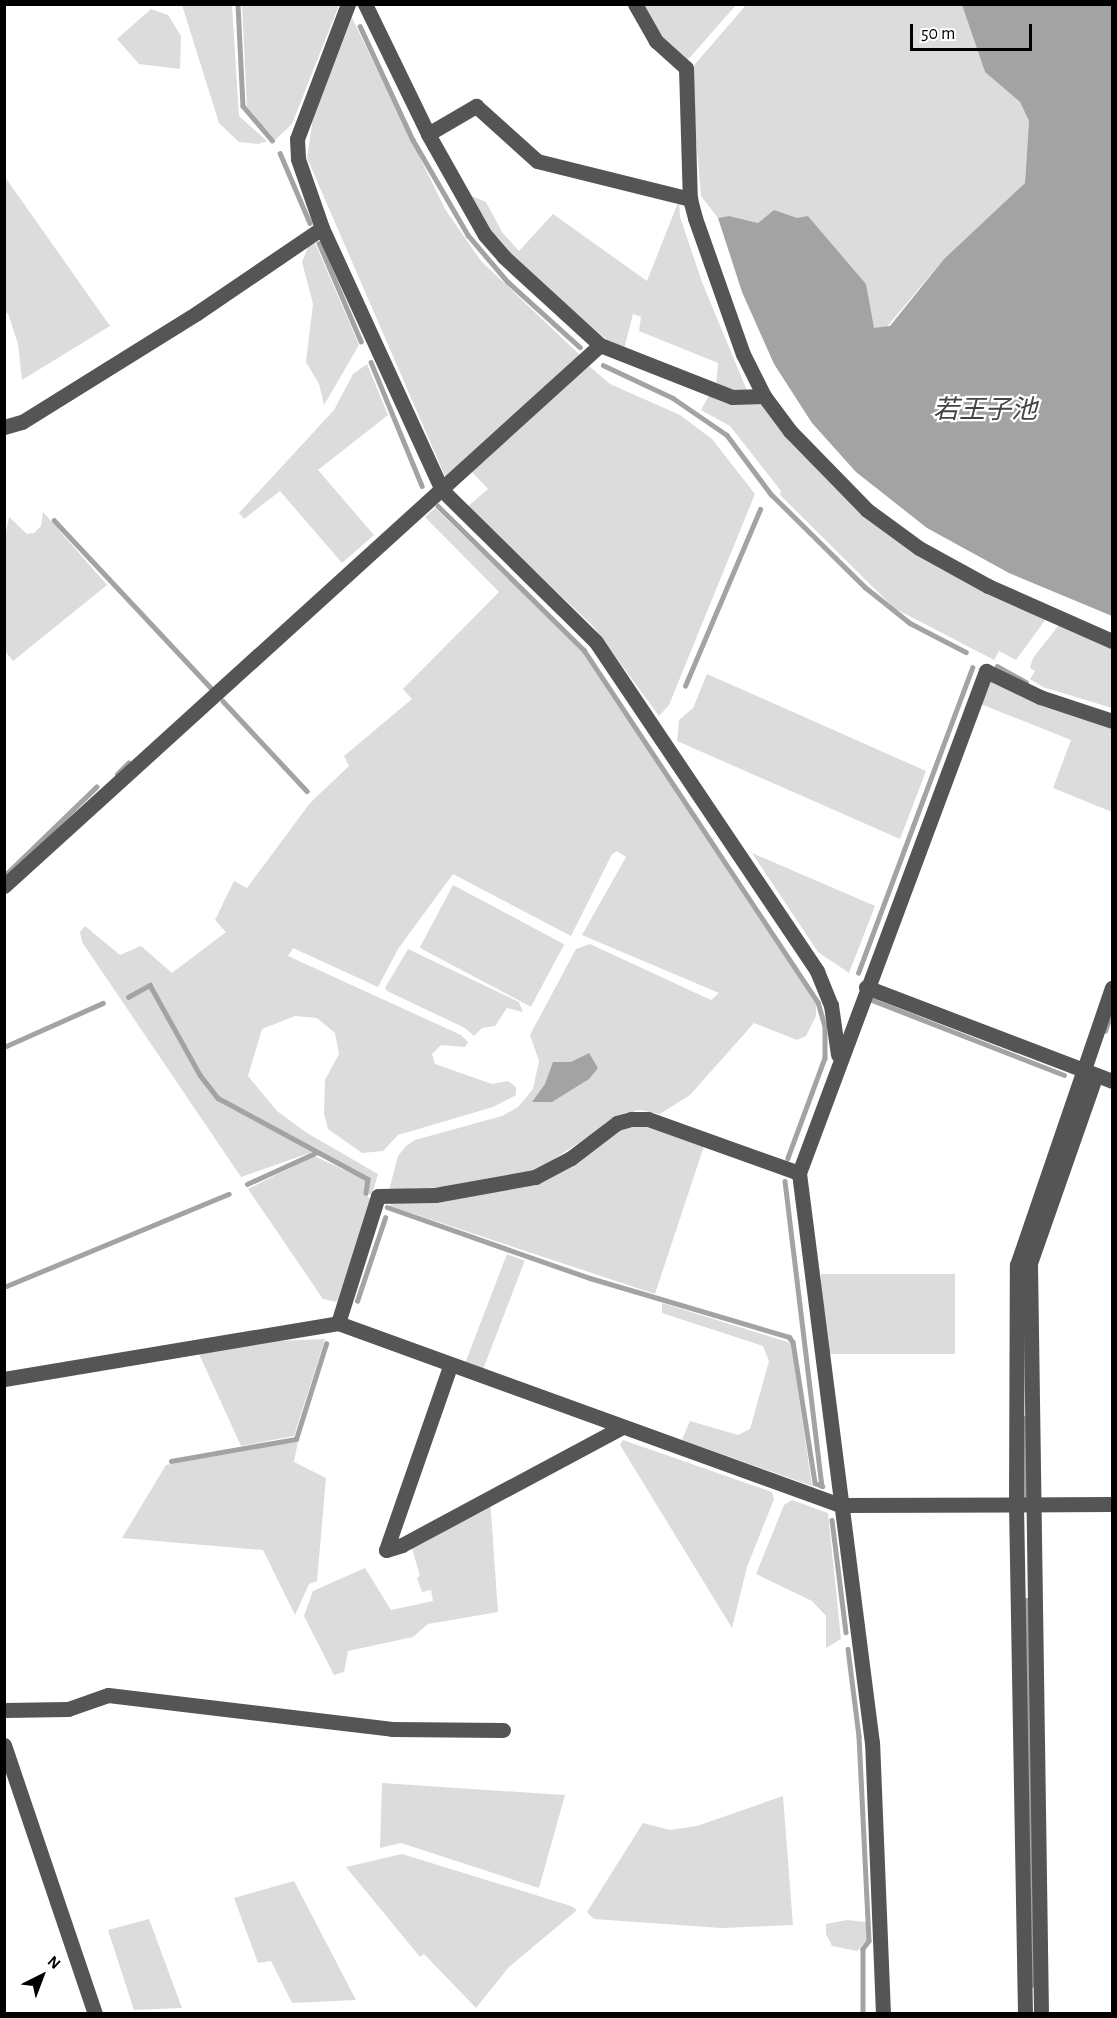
<!DOCTYPE html>
<meta charset="utf-8">
<style>
body{margin:0}
#map{position:relative;width:1117px;height:2018px;overflow:hidden;background:#fff;font-family:"Alegreya Sans","Noto Sans JP",sans-serif}
div>[style]{position:absolute}
[style*='--x']{left:calc(var(--x)*1px);top:calc(var(--y)*1px);width:calc(var(--w)*1px);rotate:calc(var(--a)*1deg)}
.green>*{inset:0;background:#dcdcdc;transform-origin:0 0}
.water>*{inset:0;background:#a3a3a3}
.stream>*{height:4.5px;margin:-2.25px;padding:0 2.25px;transform-origin:2.25px;border-radius:2.25px;background:#a3a3a3}
.minor>*{height:15px;margin:-7.5px;padding:0 7.5px;transform-origin:7.5px;border-radius:7.5px;background:#555}
span{translate:-50% -50%;white-space:nowrap;text-align:center;line-height:1.15;-webkit-text-stroke:4.5px #fff;paint-order:stroke}
.water-label{font-size:26px;color:#444;font-style:italic}
.frame{position:absolute;inset:0;border:6px solid #000;pointer-events:none}
.north{position:absolute;left:12px;top:1946px;width:60px;height:60px;-webkit-text-stroke:4px #fff;paint-order:stroke;rotate:42deg;font-size:16px;font-weight:700;line-height:24px;text-align:center;color:#000}
.north::after{content:'';display:block;margin:auto;width:21px;height:27px;background:#000;clip-path:polygon(50% 0,100% 100%,50% 72%,0 100%)}
.scale{position:absolute;left:910px;top:24px;width:122px;height:27px;box-sizing:border-box;border:3px solid #000;border-top:0;padding-left:8px;font-size:18px;line-height:21px;white-space:nowrap;color:#000;-webkit-text-stroke:4px #fff;paint-order:stroke}
</style>
<div id="map">
<div class="green">
<i style="clip-path:polygon(182px 5px,232px 5px,239px 116px,267px 141px,258px 144px,239px 142px,219px 123px)"></i>
<i style="clip-path:polygon(242px 5px,339px 5px,292px 124px,275px 140px,247px 107px)"></i>
<i style="clip-path:polygon(642px 5px,736px 5px,686px 62px,666px 44px)"></i>
<i style="clip-path:polygon(746px 5px,962px 5px,985px 72px,1020px 102px,1029px 121px,1025px 183px,944px 259px,885px 329px,874px 328px,871px 320px,866px 284px,808px 216px,797px 219px,774px 210px,758px 223px,729px 216px,718px 218px,701px 196px,690px 70px)"></i>
<i style="clip-path:polygon(151px 9px,168px 15px,181px 36px,180px 69px,139px 64px,117px 39px)"></i>
<i style="clip-path:polygon(352px 18px,445px 209px,481px 261px,581px 356px,449px 477px,445px 476px,307px 158px,313px 118px)"></i>
<i style="clip-path:polygon(5px 177px,110px 326px,22px 380px,18px 344px,8px 313px,5px 314px)"></i>
<i style="clip-path:polygon(467px 194px,486px 202px,502px 232px,519px 251px,553px 214px,647px 281px,679px 200px,680px 217px,702px 282px,748px 393px,716px 387px,718px 363px,639px 331px,641px 317px,633px 314px,624px 349px,612px 344px,524px 269px,486px 227px)"></i>
<i style="clip-path:polygon(315px 243px,359px 345px,324px 405px,319px 384px,306px 362px,313px 304px,302px 262px,308px 247px)"></i>
<i style="clip-path:polygon(367px 364px,388px 415px,318px 470px,374px 535px,342px 563px,280px 491px,244px 519px,239px 513px,334px 410px,353px 374px)"></i>
<i style="clip-path:polygon(589px 366px,610px 384px,680px 415px,712px 439px,755px 494px,669px 705px,659px 716px,593px 626px,467px 507px,488px 489px,472px 472px)"></i>
<i style="clip-path:polygon(709px 395px,732px 403px,761px 404px,824px 476px,865px 516px,1046px 619px,1016px 660px,999px 651px,994px 660px,894px 608px,780px 495px,781px 491px,730px 426px,701px 410px)"></i>
<i style="clip-path:polygon(435px 508px,583px 651px,799px 973px,816px 1003px,816px 1016px,806px 1036px,797px 1040px,754px 1023px,690px 1095px,660px 1114px,640px 1110px,625px 1113px,534px 1172px,464px 1186px,389px 1190px,398px 1156px,406px 1146px,415px 1140px,502px 1116px,518px 1107px,533px 1089px,539px 1061px,530px 1035px,576px 949px,590px 944px,711px 1000px,719px 993px,582px 935px,626px 857px,617px 851px,612px 854px,571px 936px,453px 874px,398px 949px,378px 987px,293px 948px,288px 956px,461px 1035px,468px 1042px,465px 1047px,441px 1045px,432px 1054px,435px 1064px,492px 1084px,508px 1081px,516px 1087px,516px 1095px,493px 1107px,398px 1135px,383px 1151px,362px 1153px,328px 1129px,324px 1114px,325px 1080px,339px 1054px,335px 1033px,317px 1018px,295px 1016px,262px 1029px,248px 1076px,277px 1111px,307px 1133px,378px 1174px,372px 1195px,367px 1193px,370px 1179px,315px 1151px,241px 1177px,82px 942px,80px 932px,85px 926px,120px 955px,141px 946px,172px 973px,226px 932px,215px 920px,234px 881px,247px 888px,310px 803px,349px 766px,344px 756px,412px 699px,403px 689px,499px 592px,425px 517px)"></i>
<i style="clip-path:polygon(43px 512px,107px 585px,13px 661px,5px 651px,5px 537px,9px 517px,27px 534px,34px 533px,41px 526px)"></i>
<i style="clip-path:polygon(1059px 625px,1112px 648px,1112px 708px,1043px 687px,1030px 679px,1035px 671px,1030px 668px,1033px 658px)"></i>
<i style="clip-path:polygon(707px 674px,926px 771px,900px 839px,677px 741px,679px 720px,693px 708px)"></i>
<i style="clip-path:polygon(992px 678px,1039px 704px,1112px 729px,1112px 812px,1053px 788px,1071px 740px,978px 703px,985px 683px)"></i>
<i style="clip-path:polygon(752px 853px,875px 906px,849px 973px,818px 952px)"></i>
<i style="left:453px;top:885px;width:126px;height:71px;rotate:28deg"></i>
<i style="clip-path:polygon(408px 949px,519px 1002px,523px 1012px,507px 1008px,495px 1026px,482px 1028px,474px 1036px,465px 1028px,387px 991px,385px 988px)"></i>
<i style="clip-path:polygon(634px 1124px,644px 1124px,704px 1146px,655px 1294px,390px 1206px,392px 1201px,437px 1200px,537px 1182px,619px 1129px)"></i>
<i style="clip-path:polygon(314px 1156px,366px 1180px,364px 1194px,371px 1199px,337px 1302px,323px 1299px,248px 1189px)"></i>
<i style="left:507px;top:1254px;width:19px;height:116px;rotate:21deg"></i>
<i style="left:821px;top:1274px;width:134px;height:80px"></i>
<i style="clip-path:polygon(662px 1303px,791px 1343px,812px 1486px,682px 1440px,690px 1421px,738px 1435px,750px 1429px,769px 1361px,763px 1346px,662px 1313px)"></i>
<i style="clip-path:polygon(325px 1339px,294px 1436px,241px 1446px,199px 1354px,277px 1341px)"></i>
<i style="clip-path:polygon(623px 1440px,772px 1492px,774px 1499px,747px 1567px,732px 1628px,620px 1445px)"></i>
<i style="clip-path:polygon(298px 1441px,294px 1462px,326px 1478px,317px 1581px,309px 1584px,295px 1615px,263px 1550px,122px 1538px,166px 1465px)"></i>
<i style="clip-path:polygon(490px 1499px,498px 1612px,428px 1624px,413px 1637px,348px 1651px,344px 1672px,334px 1675px,304px 1616px,313px 1591px,365px 1568px,391px 1610px,433px 1601px,431px 1590px,422px 1592px,417px 1578px,420px 1576px,411px 1545px)"></i>
<i style="clip-path:polygon(792px 1500px,828px 1513px,841px 1639px,826px 1648px,826px 1616px,812px 1601px,756px 1574px,784px 1505px)"></i>
<i style="clip-path:polygon(382px 1783px,565px 1795px,539px 1888px,401px 1843px,380px 1848px)"></i>
<i style="clip-path:polygon(783px 1796px,793px 1925px,722px 1928px,594px 1919px,587px 1912px,643px 1823px,670px 1830px,697px 1826px)"></i>
<i style="clip-path:polygon(402px 1854px,571px 1906px,577px 1910px,509px 1967px,476px 2008px,424px 1954px,420px 1957px,346px 1867px)"></i>
<i style="clip-path:polygon(294px 1881px,356px 2000px,292px 2003px,271px 1961px,258px 1963px,234px 1898px)"></i>
<i style="clip-path:polygon(149px 1919px,182px 2008px,134px 2010px,108px 1930px)"></i>
<i style="clip-path:polygon(847px 1920px,866px 1922px,867px 1940px,857px 1951px,832px 1946px,826px 1934px,826px 1924px)"></i>
</div>
<div class="water">
<i style="clip-path:polygon(962px 5px,1112px 5px,1112px 616px,1009px 573px,927px 528px,856px 472px,812px 423px,774px 364px,742px 292px,718px 218px,729px 216px,758px 223px,774px 210px,797px 218px,808px 216px,866px 284px,874px 328px,890px 326px,944px 259px,1025px 183px,1029px 121px,1020px 102px,985px 72px)"></i>
<i style="clip-path:polygon(589px 1053px,598px 1068px,589px 1079px,552px 1102px,532px 1102px,545px 1084px,553px 1062px,571px 1062px)"></i>
</div>
<div class="stream">
<i style="--x:238;--y:4;--w:102;--a:87.2"></i>
<i style="--x:243;--y:106;--w:45;--a:49.5"></i>
<i style="--x:360;--y:26;--w:126;--a:65.1"></i>
<i style="--x:413;--y:140;--w:110;--a:59.9"></i>
<i style="--x:468;--y:235;--w:62;--a:49.6"></i>
<i style="--x:508;--y:282;--w:97;--a:42.1"></i>
<i style="--x:280;--y:153;--w:76;--a:66.8"></i>
<i style="--x:319;--y:243;--w:107;--a:66.8"></i>
<i style="--x:371;--y:362;--w:134;--a:67.6"></i>
<i style="--x:603;--y:365;--w:77;--a:25.2"></i>
<i style="--x:673;--y:398;--w:65;--a:34.4"></i>
<i style="--x:727;--y:435;--w:74;--a:53.3"></i>
<i style="--x:771;--y:494;--w:132;--a:44.7"></i>
<i style="--x:865;--y:587;--w:58;--a:38.7"></i>
<i style="--x:910;--y:623;--w:63;--a:27.4"></i>
<i style="--x:438;--y:506;--w:205;--a:44.6"></i>
<i style="--x:584;--y:650;--w:423;--a:56.4"></i>
<i style="--x:818;--y:1002;--w:25;--a:74"></i>
<i style="--x:825;--y:1026;--w:32;--a:90"></i>
<i style="--x:825;--y:1058;--w:107;--a:110.3"></i>
<i style="--x:54;--y:520;--w:231;--a:46.9"></i>
<i style="--x:997;--y:666;--w:33;--a:29"></i>
<i style="--x:685;--y:686;--w:192;--a:-67"></i>
<i style="--x:223;--y:701;--w:123;--a:47"></i>
<i style="--x:117;--y:774;--w:16;--a:-45"></i>
<i style="--x:5;--y:875;--w:127;--a:-44"></i>
<i style="--x:858;--y:973;--w:326;--a:-69.5"></i>
<i style="--x:128;--y:997;--w:25;--a:-29"></i>
<i style="--x:150;--y:985;--w:103;--a:60.9"></i>
<i style="--x:200;--y:1075;--w:29;--a:52"></i>
<i style="--x:218;--y:1098;--w:170;--a:28.4"></i>
<i style="--x:368;--y:1179;--w:14;--a:98"></i>
<i style="--x:872;--y:1000;--w:206;--a:21.3"></i>
<i style="--x:1105;--y:1031;--w:21;--a:-71"></i>
<i style="--x:4;--y:1047;--w:108;--a:-24"></i>
<i style="--x:785;--y:1181;--w:307;--a:83.1"></i>
<i style="--x:247;--y:1184;--w:75;--a:-24.5"></i>
<i style="--x:387;--y:1207;--w:215;--a:19.3"></i>
<i style="--x:590;--y:1278;--w:208;--a:16.5"></i>
<i style="--x:789;--y:1337;--w:6;--a:51"></i>
<i style="--x:793;--y:1342;--w:143;--a:81.1"></i>
<i style="--x:815;--y:1483;--w:8;--a:23"></i>
<i style="--x:4;--y:1287;--w:243;--a:-22.5"></i>
<i style="--x:357;--y:1301;--w:88;--a:-71.4"></i>
<i style="--x:1024;--y:1418;--w:78;--a:89.3"></i>
<i style="--x:171;--y:1461;--w:127;--a:-10"></i>
<i style="--x:296;--y:1439;--w:100;--a:-72.5"></i>
<i style="--x:832;--y:1520;--w:113;--a:82.9"></i>
<i style="--x:1027;--y:1600;--w:385;--a:89.3"></i>
<i style="--x:848;--y:1649;--w:88;--a:82.8"></i>
<i style="--x:859;--y:1736;--w:205;--a:87.2"></i>
<i style="--x:869;--y:1941;--w:10;--a:127"></i>
<i style="--x:863;--y:1949;--w:65;--a:90"></i>
</div>
<div class="minor">
<i style="--x:348;--y:4;--w:144;--a:110.7"></i>
<i style="--x:297;--y:139;--w:20;--a:87"></i>
<i style="--x:298;--y:159;--w:73;--a:70.8"></i>
<i style="--x:322;--y:228;--w:288;--a:65.4"></i>
<i style="--x:442;--y:490;--w:216;--a:44.6"></i>
<i style="--x:596;--y:642;--w:396;--a:56.1"></i>
<i style="--x:817;--y:971;--w:37;--a:68"></i>
<i style="--x:831;--y:1005;--w:50;--a:82"></i>
<i style="--x:365;--y:4;--w:144;--a:64.1"></i>
<i style="--x:428;--y:134;--w:116;--a:60.6"></i>
<i style="--x:485;--y:235;--w:29;--a:49"></i>
<i style="--x:504;--y:257;--w:130;--a:42.5"></i>
<i style="--x:600;--y:345;--w:142;--a:21.5"></i>
<i style="--x:732;--y:397;--w:32;--a:-2"></i>
<i style="--x:635;--y:4;--w:43;--a:60.4"></i>
<i style="--x:656;--y:41;--w:40;--a:42"></i>
<i style="--x:686;--y:68;--w:131;--a:88.3"></i>
<i style="--x:690;--y:199;--w:20;--a:75"></i>
<i style="--x:695;--y:218;--w:144;--a:70.6"></i>
<i style="--x:743;--y:354;--w:47;--a:63.4"></i>
<i style="--x:764;--y:396;--w:44;--a:53.4"></i>
<i style="--x:790;--y:431;--w:110;--a:45.7"></i>
<i style="--x:867;--y:510;--w:64;--a:36.2"></i>
<i style="--x:919;--y:548;--w:79;--a:28.8"></i>
<i style="--x:988;--y:586;--w:136;--a:23.9"></i>
<i style="--x:428;--y:134;--w:56;--a:-30.3"></i>
<i style="--x:476;--y:106;--w:82;--a:42"></i>
<i style="--x:537;--y:161;--w:158;--a:13.9"></i>
<i style="--x:4;--y:427;--w:19;--a:-16"></i>
<i style="--x:22;--y:422;--w:206;--a:-31.9"></i>
<i style="--x:197;--y:313;--w:151;--a:-34.2"></i>
<i style="--x:4;--y:886;--w:805;--a:-42.23"></i>
<i style="--x:866;--y:987;--w:263;--a:20.9"></i>
<i style="--x:338;--y:1323;--w:133;--a:-72.5"></i>
<i style="--x:378;--y:1196;--w:57;--a:-1"></i>
<i style="--x:435;--y:1195;--w:102;--a:-10.2"></i>
<i style="--x:535;--y:1177;--w:41;--a:-27.8"></i>
<i style="--x:571;--y:1158;--w:58;--a:-37.3"></i>
<i style="--x:617;--y:1123;--w:15;--a:-16"></i>
<i style="--x:631;--y:1119;--w:17;--a:0"></i>
<i style="--x:648;--y:1119;--w:160;--a:19.7"></i>
<i style="--x:4;--y:1379;--w:339;--a:-9.5"></i>
<i style="--x:338;--y:1323;--w:534;--a:19.93"></i>
<i style="--x:840;--y:1505;--w:272;--a:-0.2"></i>
<i style="--x:386;--y:1550;--w:17;--a:-17"></i>
<i style="--x:402;--y:1545;--w:247;--a:-28.2"></i>
<i style="--x:386;--y:1550;--w:195;--a:-70.8"></i>
<i style="--x:4;--y:1710;--w:64;--a:-0.9"></i>
<i style="--x:68;--y:1709;--w:42;--a:-19.3"></i>
<i style="--x:108;--y:1695;--w:286;--a:6.8"></i>
<i style="--x:392;--y:1729;--w:111;--a:0.5"></i>
<i style="--x:4;--y:1745;--w:284;--a:71.3"></i>
<i style="--x:883;--y:2014;--w:271;--a:-92.3"></i>
<i style="--x:872;--y:1743;--w:575;--a:-97.3"></i>
<i style="--x:799;--y:1173;--w:536;--a:-69.57"></i>
<i style="--x:986;--y:671;--w:60;--a:25.7"></i>
<i style="--x:1040;--y:697;--w:76;--a:18.4"></i>
<i style="--x:1025;--y:2014;--w:509;--a:-91.01"></i>
<i style="--x:1016;--y:1505;--w:240;--a:-89.8"></i>
<i style="--x:1017;--y:1265;--w:293;--a:-71.1"></i>
<i style="--x:1041;--y:2014;--w:751;--a:-90.84"></i>
<i style="--x:1030;--y:1263;--w:199;--a:-70.7"></i>
</div>
<div class="water-label">
<span style="left:985px;top:411px">若王子池</span>
</div>
<div class="frame"></div>
<div class="north">N</div>
<div class="scale">50 m</div>
</div>
